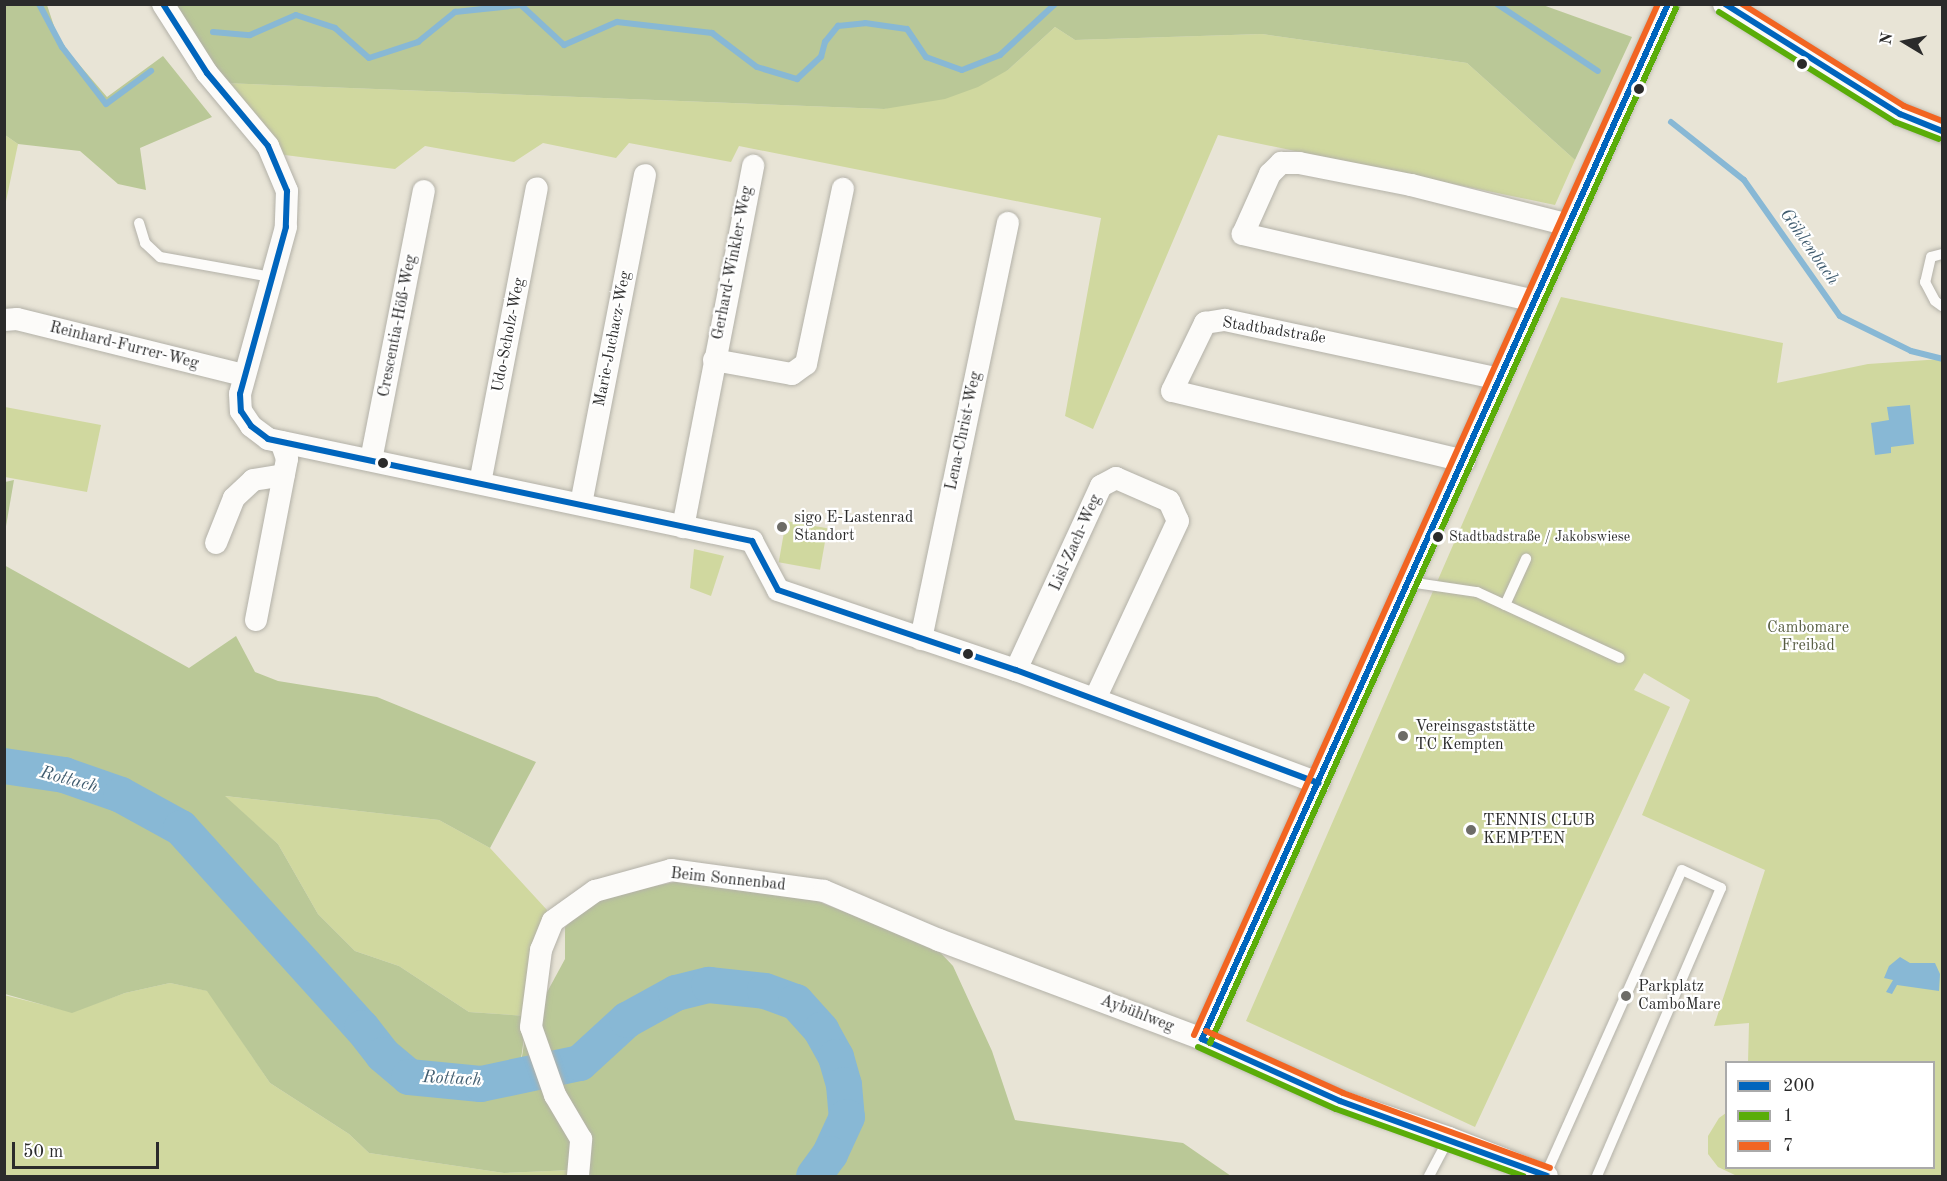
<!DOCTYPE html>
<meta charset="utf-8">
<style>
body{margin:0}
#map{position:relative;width:1947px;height:1181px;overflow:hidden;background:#e8e4d6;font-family:"Old Standard TT",serif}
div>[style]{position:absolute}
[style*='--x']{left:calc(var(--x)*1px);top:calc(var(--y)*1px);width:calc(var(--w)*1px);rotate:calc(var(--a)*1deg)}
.green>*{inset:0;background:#d0d89f;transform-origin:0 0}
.forest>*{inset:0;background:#bac897}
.water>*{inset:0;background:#88b8d5}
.stream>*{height:6px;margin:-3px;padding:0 3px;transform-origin:3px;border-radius:3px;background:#88b8d5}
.river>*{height:36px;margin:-18px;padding:0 18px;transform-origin:18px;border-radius:18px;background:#88b8d5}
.roads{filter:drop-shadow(0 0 2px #b3b1a8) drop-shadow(0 0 2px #b3b1a8)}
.service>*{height:10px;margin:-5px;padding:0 5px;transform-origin:5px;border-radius:5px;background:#fcfbf9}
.minor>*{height:22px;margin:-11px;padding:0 11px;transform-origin:11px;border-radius:11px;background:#fcfbf9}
.bus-1>*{height:6px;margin:-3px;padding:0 3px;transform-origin:3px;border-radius:3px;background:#0065bd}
.bus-2>*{height:6px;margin:-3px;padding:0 3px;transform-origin:3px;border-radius:3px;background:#5aad09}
.bus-3>*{height:6px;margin:-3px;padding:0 3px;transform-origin:3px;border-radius:3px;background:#f26522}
.dots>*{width:16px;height:16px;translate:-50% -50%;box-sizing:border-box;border:3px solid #fff;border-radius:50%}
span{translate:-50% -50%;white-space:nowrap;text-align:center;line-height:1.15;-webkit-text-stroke:4.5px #fff;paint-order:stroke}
.bus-label{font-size:14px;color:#2b2b2b}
.left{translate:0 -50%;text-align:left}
.street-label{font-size:16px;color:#2b2b2b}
.poi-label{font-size:16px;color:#2b2b2b}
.park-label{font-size:16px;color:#565c40}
.water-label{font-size:18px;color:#405c6f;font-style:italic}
.frame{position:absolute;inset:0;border:6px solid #2b2b2b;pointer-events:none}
.legend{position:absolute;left:1725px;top:1061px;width:210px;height:108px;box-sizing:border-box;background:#fff;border:2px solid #aaa;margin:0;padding:8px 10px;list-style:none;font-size:18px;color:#2b2b2b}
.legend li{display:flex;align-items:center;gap:12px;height:30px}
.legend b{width:30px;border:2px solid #aaa}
.north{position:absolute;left:1875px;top:12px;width:60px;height:60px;-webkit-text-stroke:4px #fff;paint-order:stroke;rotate:280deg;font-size:16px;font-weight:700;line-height:24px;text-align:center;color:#2b2b2b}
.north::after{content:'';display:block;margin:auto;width:21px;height:27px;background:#2b2b2b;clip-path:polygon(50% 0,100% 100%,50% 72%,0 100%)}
.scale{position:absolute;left:12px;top:1142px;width:147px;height:27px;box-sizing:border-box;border:3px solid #2b2b2b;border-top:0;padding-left:8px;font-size:18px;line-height:21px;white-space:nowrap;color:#2b2b2b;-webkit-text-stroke:4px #fff;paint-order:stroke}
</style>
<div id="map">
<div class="green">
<i style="clip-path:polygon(1055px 27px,1075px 40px,1262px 34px,1467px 63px,1575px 160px,1555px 205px,1218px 135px,1093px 429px,1065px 416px,1101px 218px,739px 146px,731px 162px,629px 143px,616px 158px,543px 143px,514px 162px,425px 146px,395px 169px,277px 154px,221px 83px,884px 109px,1008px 70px)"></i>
<i style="clip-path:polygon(5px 135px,18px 144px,5px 206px)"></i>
<i style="clip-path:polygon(1561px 297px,1783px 343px,1777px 383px,1868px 364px,1942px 359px,1942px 1176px,1737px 1176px,1718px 1167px,1708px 1154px,1708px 1136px,1719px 1118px,1726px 1113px,1726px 1168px,1934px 1168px,1934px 1062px,1748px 1062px,1749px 1023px,1714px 1026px,1765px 870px,1642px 815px,1690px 700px,1644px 673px,1634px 690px,1670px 707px,1475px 1127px,1246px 1021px)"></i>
<i style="clip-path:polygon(5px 407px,101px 425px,87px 492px,5px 477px)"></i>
<i style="left:786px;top:521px;width:42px;height:42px;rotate:10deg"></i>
<i style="clip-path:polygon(694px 549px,724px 556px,711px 596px,690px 588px)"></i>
<i style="clip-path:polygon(224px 796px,439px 820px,490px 848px,547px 910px,527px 1016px,469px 1012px,399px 966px,355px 951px,318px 914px,278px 844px)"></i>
<i style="clip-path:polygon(170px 983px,208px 991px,270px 1083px,349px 1134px,369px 1153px,504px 1173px,574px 1170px,573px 1176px,5px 1176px,4px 995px,72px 1012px,125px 993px)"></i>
</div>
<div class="forest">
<i style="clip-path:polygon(5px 4px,47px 5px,59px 41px,107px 97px,163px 56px,212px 117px,140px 148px,146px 190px,118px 184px,80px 151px,18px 144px,5px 135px)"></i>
<i style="clip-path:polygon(1540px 4px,1632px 37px,1575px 160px,1467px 63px,1262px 34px,1075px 40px,1055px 27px,1008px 70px,978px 87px,945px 99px,884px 109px,221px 83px,177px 5px)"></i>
<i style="clip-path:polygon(14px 480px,5px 532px,5px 482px)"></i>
<i style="clip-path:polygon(4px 565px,189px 668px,236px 636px,255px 672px,278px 681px,377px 697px,536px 762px,490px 848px,439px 820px,225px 796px,278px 844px,318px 914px,355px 951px,399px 966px,469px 1012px,527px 1016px,517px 1088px,526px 1031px,565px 959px,565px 927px,596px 898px,680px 881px,817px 901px,936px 948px,953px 966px,992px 1051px,1015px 1120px,1183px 1143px,1231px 1176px,595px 1176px,574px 1170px,504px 1173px,369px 1153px,349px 1134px,270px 1083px,207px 991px,170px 983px,125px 993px,72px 1013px,5px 994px)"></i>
</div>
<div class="water">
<i style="clip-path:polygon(1910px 405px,1914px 444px,1891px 447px,1891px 453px,1875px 455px,1871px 423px,1889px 420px,1887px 407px)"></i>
<i style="clip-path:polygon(1900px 957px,1910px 963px,1935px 963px,1940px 974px,1939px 991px,1897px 985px,1892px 994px,1886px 992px,1893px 980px,1884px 978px,1889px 966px)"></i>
</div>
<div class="stream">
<i style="--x:39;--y:4;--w:49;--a:61.9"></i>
<i style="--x:62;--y:47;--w:72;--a:52.3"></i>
<i style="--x:106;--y:104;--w:56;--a:-36.3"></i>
<i style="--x:1497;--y:4;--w:121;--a:33.6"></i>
<i style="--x:213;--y:32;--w:37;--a:5"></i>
<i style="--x:250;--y:35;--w:50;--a:-23.5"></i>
<i style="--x:296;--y:15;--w:41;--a:18.4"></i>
<i style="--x:335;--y:28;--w:45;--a:41.4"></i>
<i style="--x:369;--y:58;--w:52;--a:-18.1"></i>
<i style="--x:418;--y:42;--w:48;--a:-39"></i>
<i style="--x:455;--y:12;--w:66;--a:-6.1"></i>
<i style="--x:521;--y:5;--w:59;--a:42.9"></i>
<i style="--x:564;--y:45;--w:58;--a:-23.5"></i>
<i style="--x:617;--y:22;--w:96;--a:6.6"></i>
<i style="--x:712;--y:33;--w:56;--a:37.1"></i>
<i style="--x:757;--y:67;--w:42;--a:16.7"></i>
<i style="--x:797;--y:79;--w:33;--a:-43"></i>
<i style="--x:821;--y:57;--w:16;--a:-75"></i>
<i style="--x:825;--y:42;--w:21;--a:-51"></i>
<i style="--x:838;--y:26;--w:27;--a:-6"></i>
<i style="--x:865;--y:23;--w:42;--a:8.1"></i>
<i style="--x:907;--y:29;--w:34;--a:56"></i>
<i style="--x:926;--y:57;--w:38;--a:20"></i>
<i style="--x:962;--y:70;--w:41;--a:-21.5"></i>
<i style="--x:1000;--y:55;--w:75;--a:-42.8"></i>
<i style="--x:1671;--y:122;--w:93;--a:38.5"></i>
<i style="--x:1744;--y:180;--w:166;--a:54.8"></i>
<i style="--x:1840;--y:316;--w:79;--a:26.2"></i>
<i style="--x:1911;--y:351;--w:32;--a:14"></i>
</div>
<div class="river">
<i style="--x:4;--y:766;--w:61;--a:8.5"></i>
<i style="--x:64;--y:775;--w:60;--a:19.3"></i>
<i style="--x:121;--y:795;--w:68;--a:28.8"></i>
<i style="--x:181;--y:828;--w:270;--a:47.9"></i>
<i style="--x:362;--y:1028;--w:34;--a:52"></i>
<i style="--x:383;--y:1055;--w:34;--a:40"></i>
<i style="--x:409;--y:1077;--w:72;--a:5.6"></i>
<i style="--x:481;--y:1084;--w:101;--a:-12"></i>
<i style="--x:580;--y:1063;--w:64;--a:-42.5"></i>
<i style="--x:627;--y:1020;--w:56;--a:-28.9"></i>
<i style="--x:676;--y:993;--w:34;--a:-14"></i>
<i style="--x:709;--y:985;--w:56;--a:6.1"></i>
<i style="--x:765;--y:991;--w:33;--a:20"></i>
<i style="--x:796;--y:1002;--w:38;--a:48"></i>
<i style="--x:821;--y:1030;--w:31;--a:61"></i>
<i style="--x:836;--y:1057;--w:29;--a:74"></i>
<i style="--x:844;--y:1085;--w:32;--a:85"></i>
<i style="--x:847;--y:1117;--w:41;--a:114.7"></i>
<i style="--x:830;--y:1154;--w:27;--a:126"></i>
</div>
<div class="roads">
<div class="service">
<i style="--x:139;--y:223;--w:21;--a:73"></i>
<i style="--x:145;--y:243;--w:21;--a:43"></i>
<i style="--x:160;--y:257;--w:113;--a:10.2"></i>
<i style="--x:1942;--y:254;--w:11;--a:165"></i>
<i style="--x:1931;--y:257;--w:26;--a:103"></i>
<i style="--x:1925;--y:282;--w:21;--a:62"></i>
<i style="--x:1935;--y:301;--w:9;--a:36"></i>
<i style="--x:1409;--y:582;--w:69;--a:8.4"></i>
<i style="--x:1477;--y:592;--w:157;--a:24.8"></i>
<i style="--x:1505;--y:605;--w:51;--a:-65.5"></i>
<i style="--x:1429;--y:1176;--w:43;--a:-62.2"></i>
<i style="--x:1545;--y:1176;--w:335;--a:-65.9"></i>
<i style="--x:1682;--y:870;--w:43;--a:24.8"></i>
<i style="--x:1721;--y:888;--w:314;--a:113.3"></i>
</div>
<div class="minor">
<i style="--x:163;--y:4;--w:82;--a:57.5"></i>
<i style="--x:207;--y:73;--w:95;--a:50.1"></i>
<i style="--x:268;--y:146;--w:49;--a:67.1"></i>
<i style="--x:287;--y:191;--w:36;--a:92"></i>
<i style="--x:286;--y:227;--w:173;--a:105.4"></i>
<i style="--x:240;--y:394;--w:17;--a:87"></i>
<i style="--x:241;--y:411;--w:18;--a:56"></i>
<i style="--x:251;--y:426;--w:21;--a:37"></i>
<i style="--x:268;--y:439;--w:495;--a:11.9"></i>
<i style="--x:752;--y:541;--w:55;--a:62"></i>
<i style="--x:778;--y:590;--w:251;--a:18.6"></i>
<i style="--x:1016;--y:670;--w:323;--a:20.5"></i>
<i style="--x:1724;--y:4;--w:208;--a:32"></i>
<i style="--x:1900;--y:114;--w:45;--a:22"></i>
<i style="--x:1535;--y:301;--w:300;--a:-167.1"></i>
<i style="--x:1243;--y:234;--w:66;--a:-65.8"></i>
<i style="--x:1270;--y:174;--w:16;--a:-45"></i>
<i style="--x:1281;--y:163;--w:18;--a:0"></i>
<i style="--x:1299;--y:163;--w:114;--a:11.1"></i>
<i style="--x:1411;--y:185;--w:163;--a:14.2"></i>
<i style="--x:4;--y:320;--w:13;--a:-4"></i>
<i style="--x:17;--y:319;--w:233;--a:13.9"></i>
<i style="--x:714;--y:360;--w:79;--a:10.2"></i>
<i style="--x:792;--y:374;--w:17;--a:-36"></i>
<i style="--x:806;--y:364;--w:179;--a:-78.1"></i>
<i style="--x:371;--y:460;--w:274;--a:-78.9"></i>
<i style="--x:1464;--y:461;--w:300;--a:-166.5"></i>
<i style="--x:1172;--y:391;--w:76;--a:-64.1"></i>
<i style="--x:1205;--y:323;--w:20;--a:-9"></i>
<i style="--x:1225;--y:320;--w:281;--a:12.1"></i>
<i style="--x:480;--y:483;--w:300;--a:-79.1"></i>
<i style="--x:581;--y:504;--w:335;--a:-79"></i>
<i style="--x:683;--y:527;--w:368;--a:-79"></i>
<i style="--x:216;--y:543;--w:48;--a:-68.2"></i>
<i style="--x:234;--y:498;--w:26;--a:-43"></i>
<i style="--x:253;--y:480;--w:31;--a:-9"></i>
<i style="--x:256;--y:620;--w:164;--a:-79.1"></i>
<i style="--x:287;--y:459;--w:18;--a:-109"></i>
<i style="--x:921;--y:639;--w:425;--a:-78.2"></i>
<i style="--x:1016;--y:670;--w:203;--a:-65.2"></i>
<i style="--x:1101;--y:486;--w:17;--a:-28"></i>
<i style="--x:1116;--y:478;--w:58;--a:23.5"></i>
<i style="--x:1169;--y:501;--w:22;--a:66"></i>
<i style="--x:1178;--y:521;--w:196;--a:115"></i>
<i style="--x:1202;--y:1039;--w:1135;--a:-65.76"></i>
<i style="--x:578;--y:1176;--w:37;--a:-85"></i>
<i style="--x:581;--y:1139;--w:51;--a:-120.6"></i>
<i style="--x:555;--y:1095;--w:72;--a:-109.4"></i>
<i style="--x:531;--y:1027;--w:78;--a:-82.6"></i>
<i style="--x:541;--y:950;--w:31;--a:-68"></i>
<i style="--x:553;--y:921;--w:52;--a:-35.5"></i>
<i style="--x:595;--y:891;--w:79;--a:-15.4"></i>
<i style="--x:671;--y:870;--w:154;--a:7.8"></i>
<i style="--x:824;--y:891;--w:125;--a:23.1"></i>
<i style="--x:939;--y:940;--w:281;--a:20.6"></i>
<i style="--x:1202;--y:1039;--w:151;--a:24.2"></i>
<i style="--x:1340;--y:1101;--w:115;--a:18.7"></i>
<i style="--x:1449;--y:1138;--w:105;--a:21.2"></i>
</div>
</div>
<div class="bus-1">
<i style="--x:163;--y:4;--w:82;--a:57.5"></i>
<i style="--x:207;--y:73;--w:95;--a:50.1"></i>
<i style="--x:268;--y:146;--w:49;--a:67.1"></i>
<i style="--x:287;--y:191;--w:36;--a:92"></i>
<i style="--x:286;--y:227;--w:173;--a:105.4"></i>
<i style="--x:240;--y:394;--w:17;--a:87"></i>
<i style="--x:241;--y:411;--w:18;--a:56"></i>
<i style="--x:251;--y:426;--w:21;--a:37"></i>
<i style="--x:268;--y:439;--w:495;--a:11.9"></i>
<i style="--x:752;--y:541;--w:55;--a:62"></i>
<i style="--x:778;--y:590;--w:251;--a:18.6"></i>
<i style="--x:1016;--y:670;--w:323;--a:20.5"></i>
<i style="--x:1725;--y:4;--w:207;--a:32.2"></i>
<i style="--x:1900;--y:114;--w:45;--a:22"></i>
<i style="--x:1202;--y:1039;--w:1135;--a:-65.76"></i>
<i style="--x:1202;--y:1039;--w:151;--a:24.2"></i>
<i style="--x:1340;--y:1101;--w:220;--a:19.9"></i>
</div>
<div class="bus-2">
<i style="--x:1719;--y:12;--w:208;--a:32"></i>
<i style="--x:1895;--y:122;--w:47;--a:21.1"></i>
<i style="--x:1210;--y:1043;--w:1135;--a:-65.76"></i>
<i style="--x:1198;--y:1047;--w:151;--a:24.2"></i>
<i style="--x:1336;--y:1109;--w:199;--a:19.7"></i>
</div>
<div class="bus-3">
<i style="--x:1742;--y:4;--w:191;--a:32.2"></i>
<i style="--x:1904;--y:106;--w:41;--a:21.5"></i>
<i style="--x:1206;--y:1031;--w:150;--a:24.3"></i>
<i style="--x:1343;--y:1093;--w:220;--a:19.9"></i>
<i style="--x:1194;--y:1035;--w:1131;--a:-65.77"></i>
</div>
<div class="dots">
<i style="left:1802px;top:64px;background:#2b2b2b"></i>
<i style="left:1639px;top:89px;background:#2b2b2b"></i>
<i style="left:383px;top:463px;background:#2b2b2b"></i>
<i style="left:782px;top:527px;background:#6d6c67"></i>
<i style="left:1438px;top:537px;background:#2b2b2b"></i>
<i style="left:968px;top:654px;background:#2b2b2b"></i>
<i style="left:1403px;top:736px;background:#6d6c67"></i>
<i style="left:1471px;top:830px;background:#6d6c67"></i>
<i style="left:1626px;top:996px;background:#6d6c67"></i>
</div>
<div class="bus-label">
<span class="left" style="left:1449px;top:537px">Stadtbadstraße / Jakobswiese</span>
</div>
<div class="street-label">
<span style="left:733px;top:263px;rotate:-79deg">Gerhard-Winkler-Weg</span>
<span style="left:398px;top:326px;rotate:-79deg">Crescentia-Höß-Weg</span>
<span style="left:1274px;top:331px;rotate:9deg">Stadtbadstraße</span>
<span style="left:509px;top:335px;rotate:-79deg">Udo-Scholz-Weg</span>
<span style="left:613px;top:339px;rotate:-79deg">Marie-Juchacz-Weg</span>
<span style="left:124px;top:346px;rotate:14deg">Reinhard-Furrer-Weg</span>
<span style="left:964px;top:431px;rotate:-78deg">Lena-Christ-Weg</span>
<span style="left:1076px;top:543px;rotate:-66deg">Lisl-Zach-Weg</span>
<span style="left:728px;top:880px;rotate:6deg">Beim Sonnenbad</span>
<span style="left:1137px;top:1014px;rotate:21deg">Aybühlweg</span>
</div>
<div class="poi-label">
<span class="left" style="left:794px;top:527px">sigo E-Lastenrad<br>Standort</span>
<span class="left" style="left:1415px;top:736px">Vereinsgaststätte<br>TC Kempten</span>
<span class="left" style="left:1483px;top:830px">TENNIS CLUB<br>KEMPTEN</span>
<span class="left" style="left:1638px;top:996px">Parkplatz<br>CamboMare</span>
</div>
<div class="park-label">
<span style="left:1808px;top:637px">Cambomare<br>Freibad</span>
</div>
<div class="water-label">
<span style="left:1809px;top:247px;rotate:55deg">Göhlenbach</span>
<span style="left:69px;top:780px;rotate:15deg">Rottach</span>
<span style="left:452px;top:1079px;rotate:3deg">Rottach</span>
</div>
<div class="frame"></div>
<ul class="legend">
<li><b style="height:8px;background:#0065bd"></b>200</li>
<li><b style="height:8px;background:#5aad09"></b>1</li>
<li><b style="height:8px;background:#f26522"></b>7</li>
</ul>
<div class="north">N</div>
<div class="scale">50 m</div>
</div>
